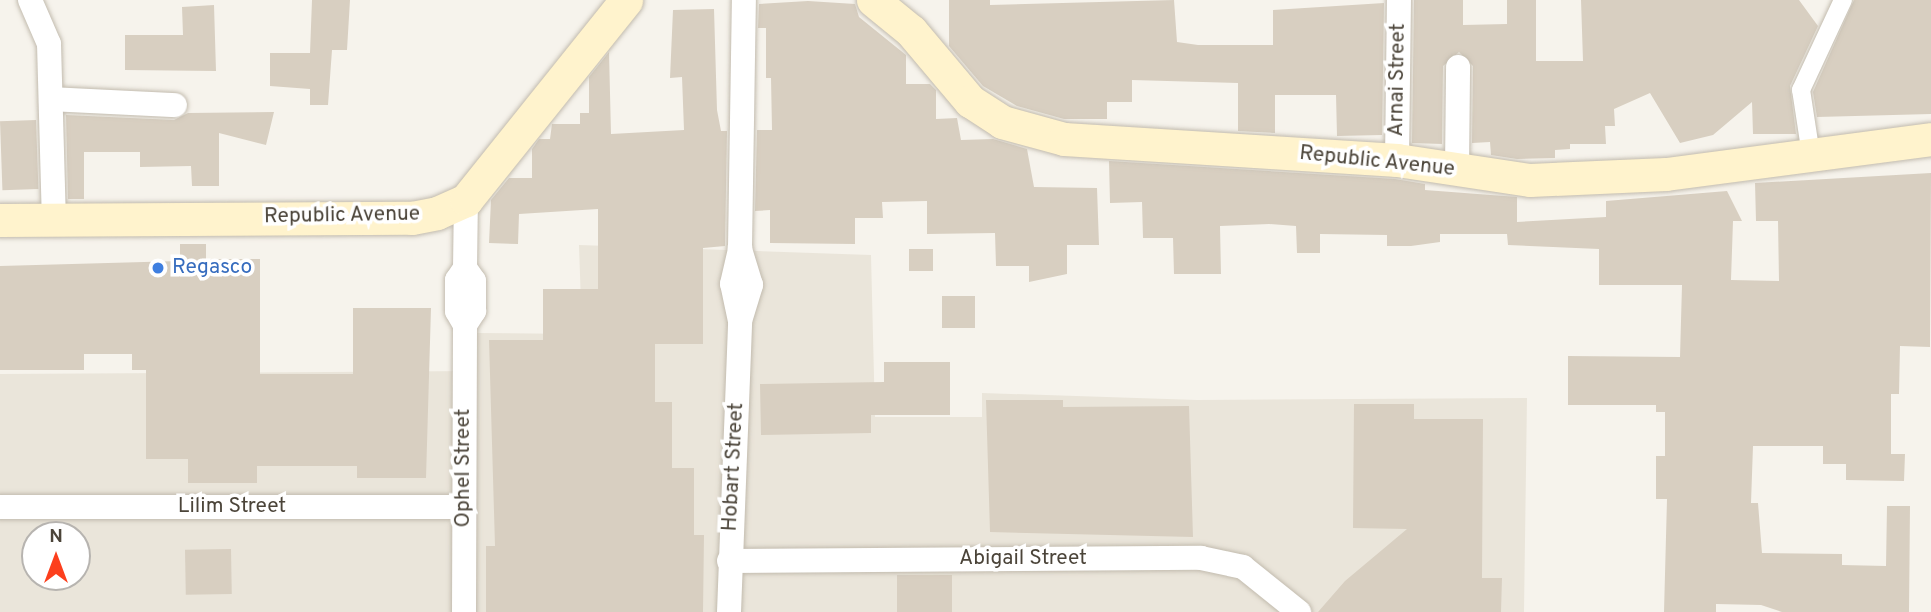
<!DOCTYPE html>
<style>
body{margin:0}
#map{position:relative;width:1931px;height:612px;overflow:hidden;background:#f6f3ec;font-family:Overpass,sans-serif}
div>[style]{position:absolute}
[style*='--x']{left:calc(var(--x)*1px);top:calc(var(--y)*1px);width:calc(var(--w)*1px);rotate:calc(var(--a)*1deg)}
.residential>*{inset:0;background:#eae5da}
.building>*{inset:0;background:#d8cfc1;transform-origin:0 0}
.roads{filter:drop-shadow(0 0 2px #c2bbae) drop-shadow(0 0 2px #c2bbae)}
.pedestrian>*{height:18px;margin:-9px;padding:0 9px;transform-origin:9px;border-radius:9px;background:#fff}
.minor>*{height:24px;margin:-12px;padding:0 12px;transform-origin:12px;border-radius:12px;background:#fff}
.secondary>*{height:33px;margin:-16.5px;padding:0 16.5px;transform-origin:16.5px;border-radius:16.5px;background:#fff3cd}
.dots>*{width:19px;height:19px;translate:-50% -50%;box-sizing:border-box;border:4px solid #fff;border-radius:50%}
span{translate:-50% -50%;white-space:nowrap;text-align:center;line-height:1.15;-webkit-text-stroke:7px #fff;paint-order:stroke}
.street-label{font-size:21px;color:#4b4439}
.shop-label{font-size:21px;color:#366cbe}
.left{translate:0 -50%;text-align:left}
.north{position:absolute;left:21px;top:521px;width:70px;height:70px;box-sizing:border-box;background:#fff;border:2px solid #b7b4b0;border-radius:50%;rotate:0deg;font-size:19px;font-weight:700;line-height:28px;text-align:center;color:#4b4439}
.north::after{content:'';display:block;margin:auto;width:24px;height:32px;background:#fc3f1d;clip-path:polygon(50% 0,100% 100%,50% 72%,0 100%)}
</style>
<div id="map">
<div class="residential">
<i style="clip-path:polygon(evenodd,579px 245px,871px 255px,875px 417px,982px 417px,982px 393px,1197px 400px,1527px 398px,1524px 612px,0 612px,0 374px,476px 371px,476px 333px,582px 334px,579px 245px,35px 535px,77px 535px,77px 577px,35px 577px,35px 535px)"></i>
</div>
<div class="building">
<i style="clip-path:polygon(312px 0,350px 0,347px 50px,332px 50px,328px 105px,310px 105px,310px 89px,270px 86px,270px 53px,310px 53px)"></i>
<i style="clip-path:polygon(949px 0,990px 0,990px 5px,1174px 0,1177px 42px,1198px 45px,1273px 45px,1273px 10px,1384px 3px,1382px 140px,1382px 135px,1337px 136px,1336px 95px,1275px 95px,1275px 133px,1238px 131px,1238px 83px,1132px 80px,1132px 102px,1107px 102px,1107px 119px,1064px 119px,1017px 106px,983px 86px,949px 46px)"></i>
<i style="clip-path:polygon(1414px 0,1463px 0,1463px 25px,1507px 24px,1507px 0,1536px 0,1536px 61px,1583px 61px,1581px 0,1799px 0,1818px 26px,1790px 86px,1796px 134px,1753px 134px,1752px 102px,1713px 135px,1680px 143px,1650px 93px,1614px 109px,1615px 126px,1605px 126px,1606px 144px,1570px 144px,1570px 149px,1555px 150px,1555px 158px,1517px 159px,1491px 155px,1490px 142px,1472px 143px,1473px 66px,1459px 52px,1443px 66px,1442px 144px,1412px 143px)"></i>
<i style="clip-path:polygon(1854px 0,1931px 0,1931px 114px,1817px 117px,1813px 92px)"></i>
<i style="clip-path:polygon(808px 1px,855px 4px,859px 17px,906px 55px,906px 84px,930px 84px,936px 90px,936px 119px,957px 118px,961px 140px,993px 139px,1027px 149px,1034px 187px,1097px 188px,1099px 245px,1067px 245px,1067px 274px,1029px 282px,1029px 266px,996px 266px,995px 233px,927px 234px,927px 201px,882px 202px,883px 218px,855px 218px,855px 244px,770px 243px,770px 210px,755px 211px,757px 130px,772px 130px,771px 78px,766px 78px,766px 28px,758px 28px,759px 4px)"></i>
<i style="clip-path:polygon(214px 5px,216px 71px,125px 70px,125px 35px,183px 35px,182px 7px)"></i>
<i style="clip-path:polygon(714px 9px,717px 110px,721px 131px,727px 131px,725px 246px,703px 248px,703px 344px,655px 344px,655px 402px,672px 402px,672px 468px,694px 468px,694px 535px,704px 535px,703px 612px,486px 612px,486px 546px,495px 546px,489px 340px,543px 340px,543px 289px,598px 289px,598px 209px,519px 214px,518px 244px,489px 243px,491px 200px,509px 178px,532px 178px,532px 149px,539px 139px,550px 139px,552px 124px,580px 124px,580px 113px,589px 113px,589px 77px,609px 52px,611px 134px,684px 130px,682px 77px,670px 78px,673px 10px)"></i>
<i style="clip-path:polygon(274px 112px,266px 145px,219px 133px,219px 186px,192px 186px,191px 166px,140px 167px,140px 152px,84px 152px,84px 199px,68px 199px,66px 115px,174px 120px,188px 113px)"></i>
<i style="left:36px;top:120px;width:69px;height:36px;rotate:88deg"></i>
<i style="clip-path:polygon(1109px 161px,1395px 179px,1425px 184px,1425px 190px,1517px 197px,1517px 222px,1606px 217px,1606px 201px,1727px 191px,1742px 221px,1733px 221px,1731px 280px,1779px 281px,1778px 221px,1756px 221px,1755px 183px,1931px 173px,1930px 347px,1900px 346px,1899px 394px,1891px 394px,1891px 454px,1905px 454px,1904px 481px,1846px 480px,1846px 464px,1823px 464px,1823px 446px,1753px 446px,1751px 503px,1758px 503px,1762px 553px,1842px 554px,1842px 565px,1886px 566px,1887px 506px,1910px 506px,1909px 612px,1782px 612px,1761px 605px,1716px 604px,1716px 612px,1664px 612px,1667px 499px,1656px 499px,1656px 456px,1665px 456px,1665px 412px,1656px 412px,1656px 405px,1568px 405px,1568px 356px,1680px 357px,1682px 285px,1599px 285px,1599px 249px,1508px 245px,1507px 234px,1440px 234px,1440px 242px,1411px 246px,1387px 246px,1387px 235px,1320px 234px,1320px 253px,1297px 253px,1296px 226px,1269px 224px,1220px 226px,1221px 274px,1174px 274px,1173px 238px,1143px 238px,1142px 202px,1110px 203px)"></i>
<i style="clip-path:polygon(180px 244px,206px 244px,206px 259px,260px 259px,260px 374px,353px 374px,353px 308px,431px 308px,426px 478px,357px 478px,357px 466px,257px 466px,257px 483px,188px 483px,188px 459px,146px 459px,146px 370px,132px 370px,132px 354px,84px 354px,84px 370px,0 370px,0 266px,180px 261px)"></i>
<i style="left:909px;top:249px;width:24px;height:22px"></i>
<i style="left:942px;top:296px;width:33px;height:32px"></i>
<i style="clip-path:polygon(884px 362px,950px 362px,950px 415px,871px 415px,871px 433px,761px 435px,760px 384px,884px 382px)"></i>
<i style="clip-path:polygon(986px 400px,1063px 400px,1063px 407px,1189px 406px,1193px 537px,990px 532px)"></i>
<i style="clip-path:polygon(1354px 404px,1414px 404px,1414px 419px,1483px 419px,1482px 578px,1502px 578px,1501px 612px,1318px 612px,1345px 581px,1407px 529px,1353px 528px)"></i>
<i style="left:231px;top:549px;width:45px;height:46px;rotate:89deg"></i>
<i style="left:897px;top:575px;width:55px;height:37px"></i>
</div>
<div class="roads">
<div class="pedestrian">
<i style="--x:1811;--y:155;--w:66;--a:-98.7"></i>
<i style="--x:1801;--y:90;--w:99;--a:-65"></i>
</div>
<div class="minor">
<i style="--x:30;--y:0;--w:48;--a:66.6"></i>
<i style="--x:49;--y:44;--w:176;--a:88.4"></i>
<i style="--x:51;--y:99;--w:124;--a:2.8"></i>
<i style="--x:1397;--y:160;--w:160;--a:-89.3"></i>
<i style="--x:1457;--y:169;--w:102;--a:-89.4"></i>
<i style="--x:740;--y:321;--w:38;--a:-102"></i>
<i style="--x:732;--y:284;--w:37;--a:-77"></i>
<i style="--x:740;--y:248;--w:248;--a:-89.1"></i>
<i style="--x:465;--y:325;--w:17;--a:-57"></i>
<i style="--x:474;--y:311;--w:30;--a:-90"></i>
<i style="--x:474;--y:281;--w:16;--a:-125"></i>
<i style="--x:465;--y:268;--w:68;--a:-89.2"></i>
<i style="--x:0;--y:507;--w:464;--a:0"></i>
<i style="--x:729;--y:561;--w:472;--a:-0.4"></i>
<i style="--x:1201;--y:558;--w:43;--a:12.1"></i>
<i style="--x:1243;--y:567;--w:72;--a:38.8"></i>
<i style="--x:464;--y:612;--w:287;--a:-89.8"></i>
<i style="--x:465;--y:325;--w:16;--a:-120"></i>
<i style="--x:457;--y:311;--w:31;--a:-90"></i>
<i style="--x:457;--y:280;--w:14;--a:-56"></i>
<i style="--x:729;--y:612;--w:291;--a:-87.8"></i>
<i style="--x:740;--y:321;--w:38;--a:-73"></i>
<i style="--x:751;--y:285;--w:39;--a:-107"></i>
</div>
<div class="secondary">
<i style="--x:873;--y:0;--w:49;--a:39.2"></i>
<i style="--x:911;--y:31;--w:92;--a:49.9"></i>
<i style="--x:970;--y:101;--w:38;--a:33"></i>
<i style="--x:1002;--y:122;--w:64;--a:15.3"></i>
<i style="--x:1064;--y:139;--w:334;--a:3.6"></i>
<i style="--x:1397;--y:160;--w:134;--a:8.6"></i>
<i style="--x:1530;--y:180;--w:136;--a:-2.5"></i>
<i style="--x:1666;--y:174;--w:267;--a:-7.5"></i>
<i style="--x:0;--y:220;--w:412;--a:-0.3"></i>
<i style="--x:412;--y:218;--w:25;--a:-11"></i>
<i style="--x:437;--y:213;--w:32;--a:-24"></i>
<i style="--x:466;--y:200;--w:256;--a:-51.3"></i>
</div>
</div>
<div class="dots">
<i style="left:158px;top:268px;background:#3f7fe0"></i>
</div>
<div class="street-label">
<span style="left:1398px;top:80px;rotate:-89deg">Arnai Street</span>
<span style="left:1377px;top:162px;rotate:6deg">Republic Avenue</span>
<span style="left:342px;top:216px;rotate:-1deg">Republic Avenue</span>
<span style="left:734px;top:467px;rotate:-87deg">Hobart Street</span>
<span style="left:464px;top:468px;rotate:-90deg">Ophel Street</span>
<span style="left:232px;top:507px">Lilim Street</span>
<span style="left:1023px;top:559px">Abigail Street</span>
</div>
<div class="shop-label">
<span class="left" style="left:172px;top:268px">Regasco</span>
</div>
<div class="north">N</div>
</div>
